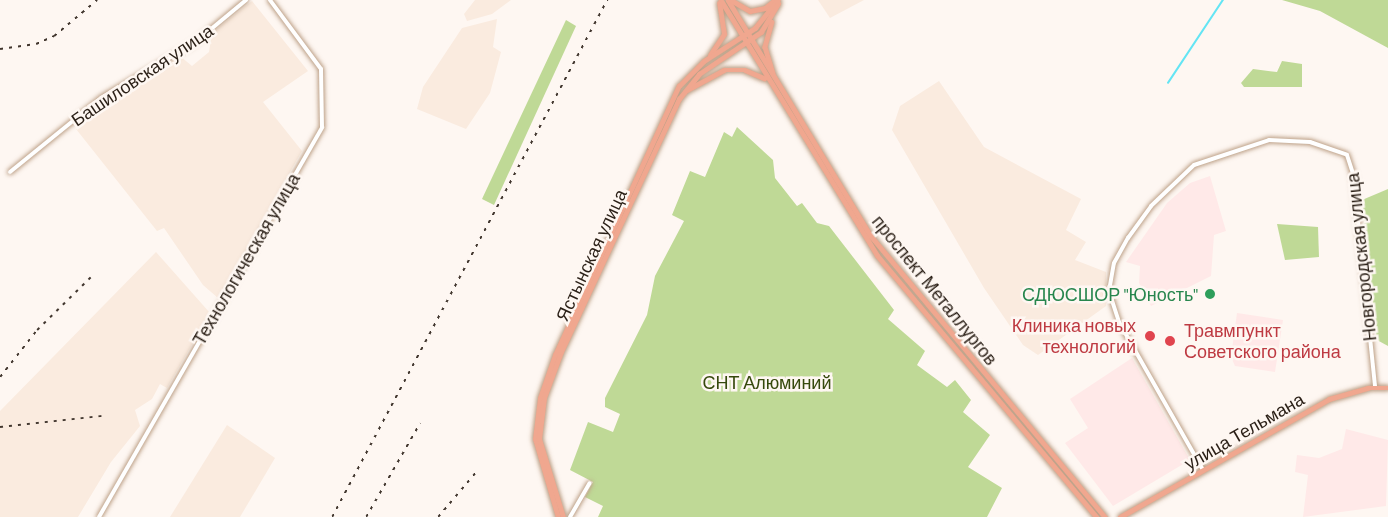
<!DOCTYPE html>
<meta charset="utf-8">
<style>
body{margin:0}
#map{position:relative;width:1388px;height:517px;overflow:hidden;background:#fef7f2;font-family:Barlow,sans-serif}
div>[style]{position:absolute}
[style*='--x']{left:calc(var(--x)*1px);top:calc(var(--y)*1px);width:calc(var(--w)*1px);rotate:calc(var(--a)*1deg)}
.built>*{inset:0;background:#faebdf}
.education>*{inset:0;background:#ffe9e8}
.green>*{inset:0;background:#bfd996}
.stream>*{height:1.5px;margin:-0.75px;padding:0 0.75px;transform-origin:0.75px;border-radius:0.75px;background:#64e5f4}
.roads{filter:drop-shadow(0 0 2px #bda188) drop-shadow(0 0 2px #bda188)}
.minor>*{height:4px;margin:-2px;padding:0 2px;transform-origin:2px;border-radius:2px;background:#fff}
.major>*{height:4.5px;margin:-2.25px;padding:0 2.25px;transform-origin:2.25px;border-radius:2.25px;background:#f0a78f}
.rail>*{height:1.5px;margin-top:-0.75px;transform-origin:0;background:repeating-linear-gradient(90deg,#41362e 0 3px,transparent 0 9px)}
.dots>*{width:16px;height:16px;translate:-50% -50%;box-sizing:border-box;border:3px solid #fef7f2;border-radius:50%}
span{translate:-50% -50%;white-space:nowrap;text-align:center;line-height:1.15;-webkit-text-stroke:5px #fef7f2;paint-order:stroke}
.street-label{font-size:18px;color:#2a1f16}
.leisure-label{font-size:18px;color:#27864d}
.right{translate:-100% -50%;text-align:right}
.health-label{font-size:18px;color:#be3a42}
.left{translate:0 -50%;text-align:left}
.park-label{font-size:18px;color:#36490c}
</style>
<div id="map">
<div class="built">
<i style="clip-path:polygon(475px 0,511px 0,492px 14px,467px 21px,464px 14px)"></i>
<i style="clip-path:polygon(818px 0,864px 0,830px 18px)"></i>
<i style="clip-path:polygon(252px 1px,308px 71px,263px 102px,302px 151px,218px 298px,203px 285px,164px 228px,157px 231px,76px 129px,180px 56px,192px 66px,209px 52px,212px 33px)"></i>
<i style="clip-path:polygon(497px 19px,493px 47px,501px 52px,490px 93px,466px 129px,417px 109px,423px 87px,462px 28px)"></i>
<i style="clip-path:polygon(939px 81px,984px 147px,1081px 199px,1066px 230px,1086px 242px,1075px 260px,1106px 272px,1106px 306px,1038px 355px,1023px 345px,984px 288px,892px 130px,900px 106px)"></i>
<i style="clip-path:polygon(156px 252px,210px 313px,167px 388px,160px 384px,152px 399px,135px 410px,140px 426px,111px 462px,78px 517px,0 517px,0 411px)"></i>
<i style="clip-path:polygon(227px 425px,275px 458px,240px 517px,170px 517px)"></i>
</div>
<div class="education">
<i style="clip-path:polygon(1210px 176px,1226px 231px,1214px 235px,1211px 276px,1151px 306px,1139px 283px,1140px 266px,1126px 262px,1167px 203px,1190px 183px)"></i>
<i style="clip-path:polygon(1237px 313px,1283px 320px,1275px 372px,1235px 366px,1231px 357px)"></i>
<i style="clip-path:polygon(1132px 358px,1190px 460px,1113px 506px,1065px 443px,1088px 428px,1070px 399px)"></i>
<i style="clip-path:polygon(1346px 429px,1388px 440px,1386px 506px,1303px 517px,1308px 475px,1295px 472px,1297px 455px,1319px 458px,1342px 449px)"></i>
</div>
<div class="green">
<i style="clip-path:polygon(1282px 0,1388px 0,1388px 48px,1320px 11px)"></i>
<i style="clip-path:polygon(566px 20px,576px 26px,494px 205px,482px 199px)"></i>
<i style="clip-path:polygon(1282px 61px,1302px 64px,1302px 87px,1244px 87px,1241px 83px,1253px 69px,1277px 72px)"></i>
<i style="clip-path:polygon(737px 127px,773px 160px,775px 178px,797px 206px,802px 203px,817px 223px,829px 226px,894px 310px,888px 319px,925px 351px,917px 365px,947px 387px,955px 380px,971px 400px,963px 412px,990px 435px,968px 467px,1002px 488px,987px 517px,598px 517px,603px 506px,585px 497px,593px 482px,570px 470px,588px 422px,613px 432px,620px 414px,605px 407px,605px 398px,647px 315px,655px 276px,684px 221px,672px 215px,690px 171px,705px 177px,724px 132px,732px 137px)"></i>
<i style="clip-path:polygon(1388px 189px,1388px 346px,1377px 340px,1362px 200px)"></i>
<i style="clip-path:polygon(1277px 224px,1318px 227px,1319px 257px,1285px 260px)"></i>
</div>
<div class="stream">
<i style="--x:1168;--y:83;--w:100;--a:-56.5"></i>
</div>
<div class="roads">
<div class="minor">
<i style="--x:10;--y:172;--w:117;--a:-39.1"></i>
<i style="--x:101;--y:98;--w:107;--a:-30.4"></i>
<i style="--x:193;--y:44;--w:69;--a:-39.7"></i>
<i style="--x:1203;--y:470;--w:170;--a:-119.6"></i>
<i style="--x:1119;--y:322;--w:33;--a:-108"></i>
<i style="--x:1109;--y:291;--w:28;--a:-80"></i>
<i style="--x:1114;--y:263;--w:29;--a:-61"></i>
<i style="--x:1128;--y:238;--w:39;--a:-54"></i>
<i style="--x:1151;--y:206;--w:59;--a:-43.6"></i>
<i style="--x:1194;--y:165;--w:79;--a:-18.4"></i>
<i style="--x:1269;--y:140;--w:41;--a:2.8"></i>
<i style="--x:1310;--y:142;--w:39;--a:19"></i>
<i style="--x:1347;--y:155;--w:19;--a:72"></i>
<i style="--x:1353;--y:173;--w:215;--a:84.1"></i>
<i style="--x:99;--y:517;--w:449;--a:-60.2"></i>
<i style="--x:322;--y:127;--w:58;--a:-91"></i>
<i style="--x:321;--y:69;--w:86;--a:-126.5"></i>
<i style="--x:570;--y:517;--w:39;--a:-60"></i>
</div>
<div class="major">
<i style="--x:721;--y:0;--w:299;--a:58.5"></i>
<i style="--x:877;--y:255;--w:342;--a:50"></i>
<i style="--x:728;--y:0;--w:276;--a:58.8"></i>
<i style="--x:871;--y:236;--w:366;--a:50.2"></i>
<i style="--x:731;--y:0;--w:22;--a:30"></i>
<i style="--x:750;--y:11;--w:15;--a:-11"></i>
<i style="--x:765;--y:8;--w:13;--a:-39"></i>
<i style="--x:772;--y:22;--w:26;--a:106"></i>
<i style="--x:765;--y:47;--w:27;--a:73"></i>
<i style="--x:710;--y:55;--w:25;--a:-56"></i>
<i style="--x:724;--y:34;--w:31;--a:-99"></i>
<i style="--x:687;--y:90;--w:42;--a:-28.4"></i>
<i style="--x:724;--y:70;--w:21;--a:0"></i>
<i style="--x:745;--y:70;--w:21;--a:23"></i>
<i style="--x:558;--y:517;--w:81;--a:-106.4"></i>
<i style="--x:535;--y:439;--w:41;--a:-83"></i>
<i style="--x:540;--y:398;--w:46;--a:-70.8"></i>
<i style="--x:555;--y:355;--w:296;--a:-65.3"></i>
<i style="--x:679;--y:86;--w:35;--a:-45"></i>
<i style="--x:704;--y:61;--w:61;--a:-32.9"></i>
<i style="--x:755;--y:28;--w:36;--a:-51"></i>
<i style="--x:563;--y:517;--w:82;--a:-107.1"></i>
<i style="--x:539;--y:439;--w:41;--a:-83"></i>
<i style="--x:544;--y:398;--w:49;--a:-69.7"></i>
<i style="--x:561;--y:352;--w:279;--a:-65"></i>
<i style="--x:679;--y:99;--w:32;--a:-51"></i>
<i style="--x:699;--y:74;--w:75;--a:-34.1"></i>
<i style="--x:761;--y:32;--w:33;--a:-59"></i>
<i style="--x:1120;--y:517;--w:240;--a:-29.4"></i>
<i style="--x:1329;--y:399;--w:41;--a:-15.8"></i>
<i style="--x:1368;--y:388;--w:20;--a:0"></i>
</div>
</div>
<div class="rail">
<i style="--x:0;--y:49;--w:36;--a:-8"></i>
<i style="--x:36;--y:44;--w:20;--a:-24"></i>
<i style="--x:54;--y:36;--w:56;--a:-39.9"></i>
<i style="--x:0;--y:377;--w:60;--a:-51.8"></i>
<i style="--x:37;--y:330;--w:78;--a:-44.5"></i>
<i style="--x:0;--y:427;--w:103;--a:-6.2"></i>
<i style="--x:332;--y:517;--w:586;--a:-61.99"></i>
<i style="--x:366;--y:517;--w:108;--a:-60.1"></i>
<i style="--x:438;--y:517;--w:60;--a:-49.7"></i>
</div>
<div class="dots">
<i style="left:1210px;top:294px;background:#2e9e5b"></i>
<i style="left:1150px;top:336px;background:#e0444e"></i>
<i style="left:1170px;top:341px;background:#e0444e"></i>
</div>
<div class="street-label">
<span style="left:142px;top:75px;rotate:-34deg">Башиловская улица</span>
<span style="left:591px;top:255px;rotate:-65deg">Ястынская улица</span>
<span style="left:1361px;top:257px;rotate:-96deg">Новгородская улица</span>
<span style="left:246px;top:259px;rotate:-60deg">Технологическая улица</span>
<span style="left:935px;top:290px;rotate:51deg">проспект Металлургов</span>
<span style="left:1244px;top:431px;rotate:-30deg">улица Тельмана</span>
</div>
<div class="leisure-label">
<span class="right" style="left:1198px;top:294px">СДЮСШОР "Юность"</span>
</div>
<div class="health-label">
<span class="right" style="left:1136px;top:336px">Клиника новых<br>технологий</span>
<span class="left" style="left:1184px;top:341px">Травмпункт<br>Советского района</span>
</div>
<div class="park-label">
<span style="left:767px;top:382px">СНТ Алюминий</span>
</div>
</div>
